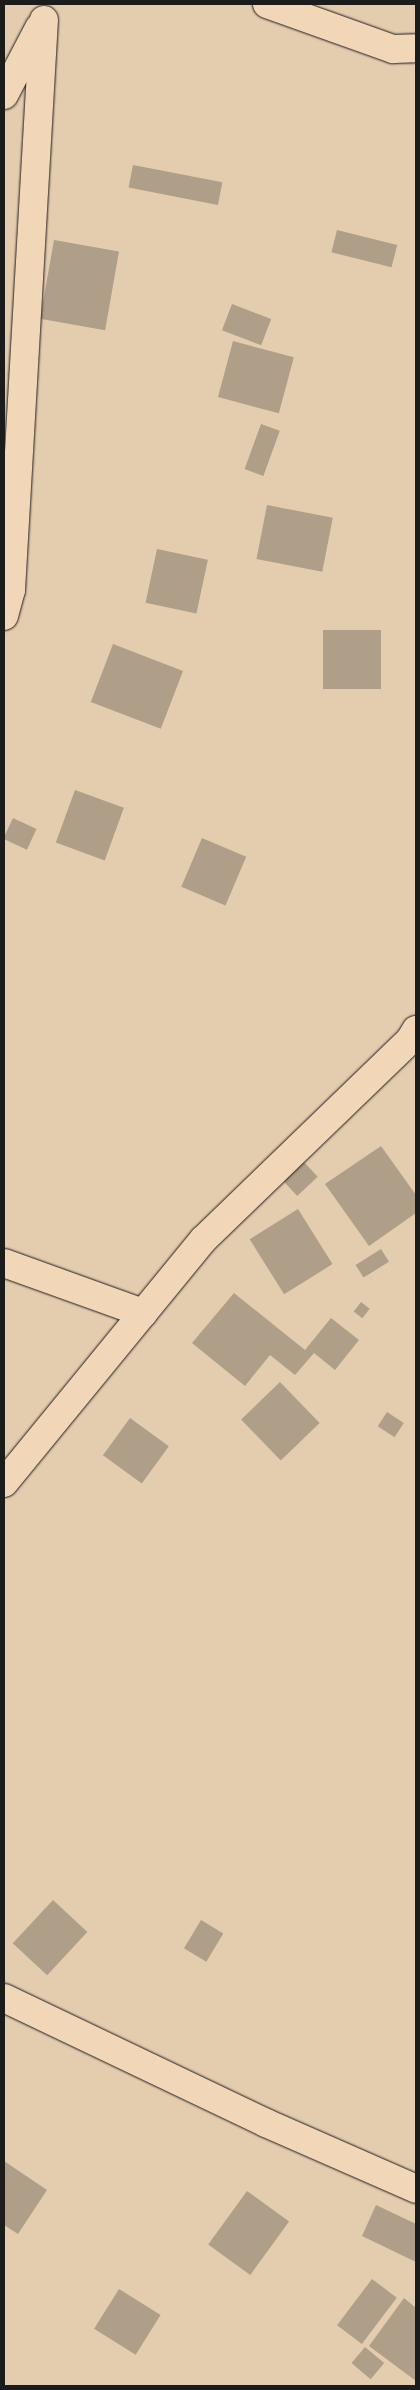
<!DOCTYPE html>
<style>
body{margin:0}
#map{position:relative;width:420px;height:2390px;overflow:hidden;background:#e4ccaf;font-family:Mynerve,sans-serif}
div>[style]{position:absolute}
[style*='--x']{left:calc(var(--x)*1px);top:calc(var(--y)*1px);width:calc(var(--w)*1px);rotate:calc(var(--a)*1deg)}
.building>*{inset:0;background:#af9e88;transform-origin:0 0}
.roads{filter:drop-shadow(0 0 1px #1c1c1c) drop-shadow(0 0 1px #1c1c1c)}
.minor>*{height:28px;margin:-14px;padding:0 14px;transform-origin:14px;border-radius:14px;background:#f1d7b8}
span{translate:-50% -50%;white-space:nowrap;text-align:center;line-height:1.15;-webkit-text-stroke:4px #f1d7b8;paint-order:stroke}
.frame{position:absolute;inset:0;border:5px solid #1c1c1c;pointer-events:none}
</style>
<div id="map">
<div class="building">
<i style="left:133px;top:165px;width:91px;height:23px;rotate:11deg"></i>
<i style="left:337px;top:230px;width:62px;height:23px;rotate:14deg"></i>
<i style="left:54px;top:240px;width:66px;height:80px;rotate:10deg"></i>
<i style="left:232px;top:304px;width:42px;height:28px;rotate:21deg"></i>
<i style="left:233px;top:341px;width:63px;height:58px;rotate:15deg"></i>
<i style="left:261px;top:424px;width:20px;height:48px;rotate:20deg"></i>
<i style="left:267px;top:505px;width:67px;height:55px;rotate:11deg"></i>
<i style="left:157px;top:549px;width:52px;height:55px;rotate:12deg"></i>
<i style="left:323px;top:630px;width:58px;height:59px"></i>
<i style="left:113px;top:644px;width:75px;height:62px;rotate:21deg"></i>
<i style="left:75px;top:790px;width:52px;height:56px;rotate:20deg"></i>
<i style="left:13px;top:818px;width:26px;height:23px;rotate:25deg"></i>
<i style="left:202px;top:838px;width:48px;height:53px;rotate:23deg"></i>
<i style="clip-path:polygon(381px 1146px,416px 1195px,416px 1213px,369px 1246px,325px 1184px)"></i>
<i style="left:302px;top:1160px;width:23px;height:28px;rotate:47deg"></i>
<i style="left:298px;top:1209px;width:65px;height:57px;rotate:58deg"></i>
<i style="left:381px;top:1249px;width:15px;height:30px;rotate:58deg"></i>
<i style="clip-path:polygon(234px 1293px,305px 1350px,331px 1318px,359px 1340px,335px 1370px,314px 1353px,295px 1375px,270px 1355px,245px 1386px,192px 1343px)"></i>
<i style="left:361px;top:1302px;width:11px;height:12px;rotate:38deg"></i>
<i style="left:280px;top:1382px;width:57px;height:54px;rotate:46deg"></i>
<i style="left:387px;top:1412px;width:20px;height:17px;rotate:33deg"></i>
<i style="left:130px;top:1418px;width:48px;height:46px;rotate:36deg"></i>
<i style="left:53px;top:1900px;width:47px;height:59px;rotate:43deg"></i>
<i style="left:201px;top:1920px;width:26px;height:33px;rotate:31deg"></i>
<i style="clip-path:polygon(4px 2161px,47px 2190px,18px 2234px,4px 2225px)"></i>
<i style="left:247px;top:2191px;width:52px;height:66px;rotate:36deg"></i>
<i style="clip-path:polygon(376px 2205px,416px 2224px,416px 2262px,362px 2236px)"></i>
<i style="left:372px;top:2279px;width:31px;height:58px;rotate:37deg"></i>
<i style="left:119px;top:2289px;width:49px;height:47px;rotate:32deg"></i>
<i style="clip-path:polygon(404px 2298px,416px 2308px,416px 2381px,369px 2346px)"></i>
<i style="left:365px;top:2347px;width:25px;height:21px;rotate:40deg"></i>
</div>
<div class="roads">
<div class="minor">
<i style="--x:267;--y:4;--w:134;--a:19.7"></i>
<i style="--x:393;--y:49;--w:23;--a:-2"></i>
<i style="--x:4;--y:95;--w:76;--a:-62.4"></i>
<i style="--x:4;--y:616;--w:27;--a:-75"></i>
<i style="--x:11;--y:590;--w:571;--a:-86.69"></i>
<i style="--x:4;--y:1263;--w:148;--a:19.8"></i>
<i style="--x:4;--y:1483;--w:314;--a:-50.7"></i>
<i style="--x:203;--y:1240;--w:288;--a:-44"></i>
<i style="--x:410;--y:1040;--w:12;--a:-59"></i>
<i style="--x:4;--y:1998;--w:290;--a:25.5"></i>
<i style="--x:266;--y:2123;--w:164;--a:23.7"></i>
</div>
</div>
<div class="frame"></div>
</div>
